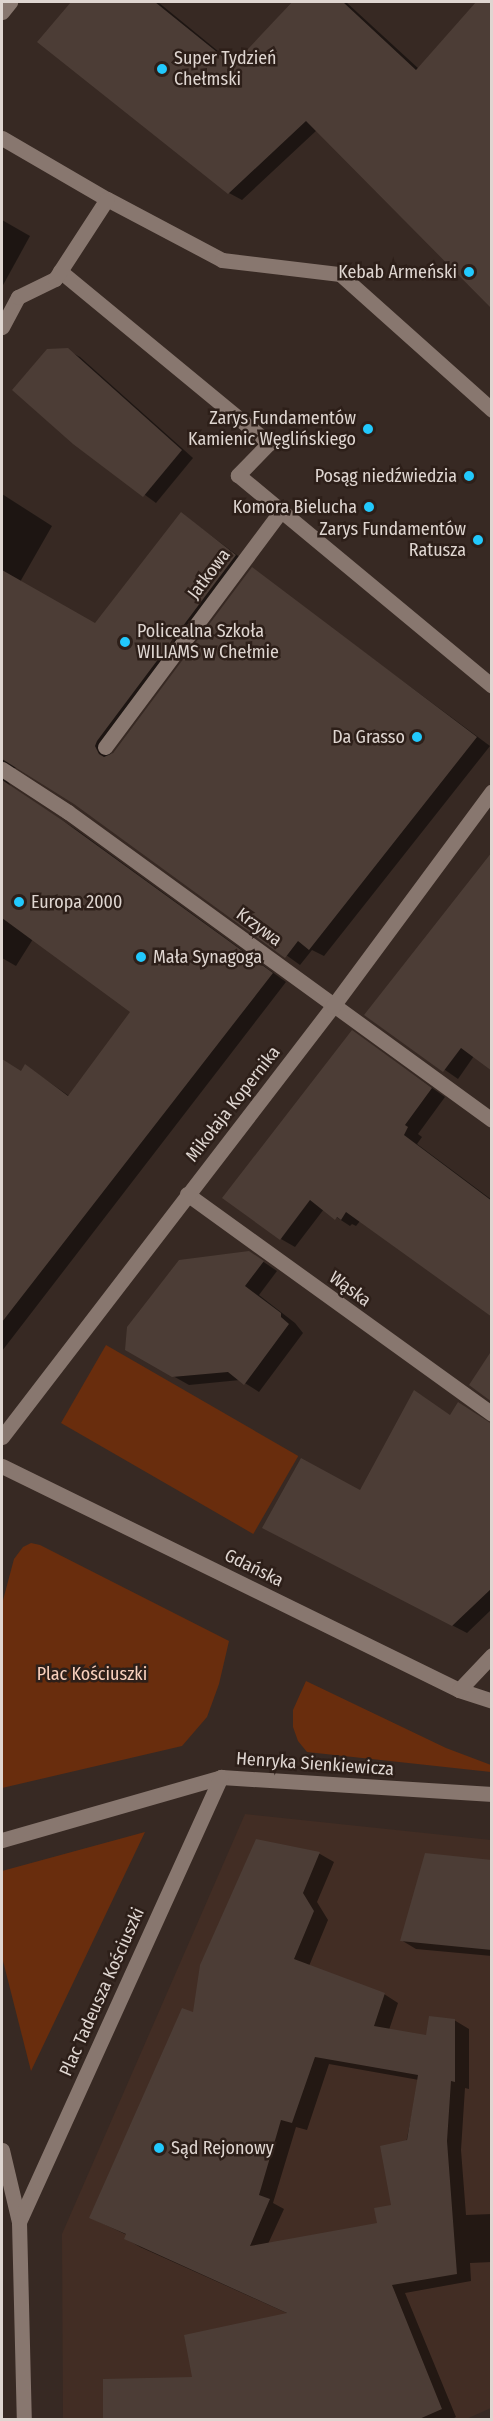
<!DOCTYPE html>
<meta charset="utf-8">
<style>
body{margin:0}
#map{position:relative;width:493px;height:2421px;overflow:hidden;background:#372923;font-family:"Fira Sans Condensed",sans-serif}
div>[style]{position:absolute}
[style*='--x']{left:calc(var(--x)*1px);top:calc(var(--y)*1px);width:calc(var(--w)*1px);rotate:calc(var(--a)*1deg)}
.built>*{inset:0;background:#422d24}
.green>*{inset:0;background:#692d0d;transform-origin:0 0}
.shadow>*{inset:0;background:#0007}
.building>*{inset:0;background:#4c3d36}
.minor>*{height:15px;margin:-7.5px;padding:0 7.5px;transform-origin:7.5px;border-radius:7.5px;background:#88776f}
.dots>*{width:16px;height:16px;translate:-50% -50%;box-sizing:border-box;border:3px solid #2d1f19;border-radius:50%}
span{translate:-50% -50%;white-space:nowrap;text-align:center;line-height:1.15;-webkit-text-stroke:5px #2d1f19;paint-order:stroke}
.poi-label{font-size:18px;color:#dfd6d1}
.left{translate:0 -50%;text-align:left}
.right{translate:-100% -50%;text-align:right}
.street-label{font-size:18px;color:#dfd6d1}
.park-label{font-size:18px;color:#fad1be}
.frame{position:absolute;inset:0;border:3px solid #dfd6d1;pointer-events:none}
</style>
<div id="map">
<div class="built">
<i style="clip-path:polygon(245px 1814px,491px 1840px,491px 2408px,464px 2420px,63px 2419px,62px 2234px)"></i>
</div>
<div class="green">
<i style="left:106px;top:1345px;width:222px;height:90px;rotate:30deg"></i>
<i style="clip-path:polygon(31px 1543px,40px 1545px,229px 1641px,219px 1684px,207px 1717px,182px 1746px,2px 1788px,2px 1604px,14px 1559px,23px 1547px)"></i>
<i style="clip-path:polygon(306px 1681px,446px 1748px,491px 1765px,491px 1772px,307px 1752px,298px 1741px,293px 1727px,293px 1710px)"></i>
<i style="clip-path:polygon(145px 1832px,31px 2071px,2px 1957px,2px 1871px)"></i>
</div>
<div class="shadow">
<i style="clip-path:polygon(73px 2px,158px 2px,235px 65px,292px 2px,346px 2px,419px 69px,478px 2px,492px 2px,492px 68px,317px 130px,242px 200px,229px 193px,39px 42px)"></i>
<i style="clip-path:polygon(2px 220px,30px 236px,2px 287px)"></i>
<i style="clip-path:polygon(67px 350px,80px 357px,193px 458px,156px 503px,74px 443px)"></i>
<i style="clip-path:polygon(2px 494px,52px 526px,20px 582px,95px 625px,182px 514px,249px 564px,111px 749px,110px 757px,252px 569px,490px 746px,324px 956px,312px 950px,300px 965px,75px 803px,17px 767px,8px 771px,6px 778px,11px 787px,77px 830px,286px 982px,2px 1351px,2px 1064px,3px 1062px,21px 1073px,26px 1066px,69px 1096px,132px 1011px,33px 939px,16px 966px,2px 958px,2px 745px,19px 722px,2px 712px)"></i>
<i style="clip-path:polygon(492px 854px,474px 1056px,458px 1079px,366px 1015px)"></i>
<i style="clip-path:polygon(353px 1032px,445px 1097px,418px 1134px,422px 1137px,417px 1144px,492px 1200px,492px 1315px,360px 1221px,356px 1226px,352px 1224px,350px 1226px,324px 1209px,295px 1247px,281px 1239px)"></i>
<i style="clip-path:polygon(249px 1252px,277px 1271px,259px 1295px,295px 1323px,303px 1333px,259px 1392px,240px 1380px,189px 1385px,127px 1350px)"></i>
<i style="clip-path:polygon(451px 1416px,492px 1424px,492px 1609px,467px 1633px,278px 1535px,360px 1492px)"></i>
<i style="clip-path:polygon(evenodd,257px 1840px,320px 1854px,334px 1862px,317px 1902px,328px 1920px,309px 1966px,384px 1994px,398px 2003px,389px 2030px,427px 2037px,454px 2020px,469px 2029px,469px 2089px,465px 2088px,461px 2150px,466px 2215px,492px 2214px,492px 2262px,470px 2263px,471px 2281px,405px 2293px,456px 2417px,450px 2420px,201px 2420px,194px 2378px,289px 2314px,140px 2247px,126px 2239px,127px 2235px,91px 2218px,194px 2014px,257px 1840px,329px 2064px,419px 2080px,393px 2206px,379px 2224px,268px 2244px,284px 2209px,273px 2203px,296px 2127px,307px 2130px,329px 2064px)"></i>
<i style="clip-path:polygon(492px 1861px,492px 1956px,416px 1949px,401px 1940px)"></i>
</div>
<div class="building">
<i style="clip-path:polygon(71px 2px,155px 2px,233px 65px,292px 2px,343px 2px,416px 70px,476px 2px,492px 2px,492px 309px,306px 121px,228px 194px,37px 42px)"></i>
<i style="clip-path:polygon(68px 348px,182px 450px,143px 497px,73px 444px,12px 390px,47px 349px)"></i>
<i style="clip-path:polygon(181px 512px,236px 555px,97px 741px,95px 746px,99px 754px,104px 757px,113px 753px,252px 567px,477px 737px,309px 950px,298px 941px,285px 958px,74px 804px,2px 759px,2px 570px,95px 623px)"></i>
<i style="clip-path:polygon(2px 780px,62px 820px,273px 973px,2px 1322px,2px 1059px,21px 1071px,25px 1064px,68px 1096px,130px 1012px,2px 918px)"></i>
<i style="clip-path:polygon(492px 852px,492px 1071px,461px 1048px,443px 1072px,364px 1015px)"></i>
<i style="clip-path:polygon(352px 1030px,432px 1088px,405px 1125px,408px 1127px,404px 1135px,492px 1201px,492px 1317px,346px 1212px,341px 1220px,337px 1217px,335px 1220px,310px 1200px,280px 1240px,222px 1198px)"></i>
<i style="clip-path:polygon(249px 1251px,264px 1261px,245px 1286px,281px 1313px,281px 1317px,289px 1324px,244px 1385px,228px 1372px,172px 1377px,125px 1350px,127px 1327px,179px 1260px)"></i>
<i style="clip-path:polygon(492px 1350px,492px 1402px,469px 1385px)"></i>
<i style="clip-path:polygon(414px 1390px,450px 1415px,458px 1402px,492px 1424px,492px 1588px,452px 1626px,262px 1528px,301px 1458px,360px 1490px)"></i>
<i style="clip-path:polygon(evenodd,256px 1839px,320px 1852px,303px 1893px,314px 1911px,294px 1959px,385px 1993px,374px 2026px,426px 2035px,429px 2016px,455px 2019px,455px 2082px,451px 2081px,447px 2141px,457px 2274px,392px 2285px,442px 2409px,417px 2420px,103px 2420px,103px 2379px,192px 2377px,184px 2335px,287px 2313px,124px 2239px,126px 2234px,89px 2218px,182px 2008px,193px 2012px,200px 1965px,256px 1839px,315px 2057px,418px 2075px,407px 2140px,380px 2146px,391px 2205px,374px 2208px,377px 2223px,250px 2246px,270px 2199px,259px 2195px,281px 2120px,292px 2123px,315px 2057px)"></i>
<i style="clip-path:polygon(425px 1853px,492px 1860px,492px 1950px,400px 1941px)"></i>
</div>
<div class="minor">
<i style="--x:2;--y:12;--w:13;--a:-51"></i>
<i style="--x:2;--y:138;--w:121;--a:30.2"></i>
<i style="--x:107;--y:199;--w:130;--a:27.9"></i>
<i style="--x:222;--y:260;--w:119;--a:6.8"></i>
<i style="--x:340;--y:274;--w:204;--a:41.8"></i>
<i style="--x:60;--y:271;--w:271;--a:39.5"></i>
<i style="--x:269;--y:443;--w:45;--a:134.1"></i>
<i style="--x:238;--y:475;--w:330;--a:39.7"></i>
<i style="--x:2;--y:327;--w:34;--a:-62"></i>
<i style="--x:18;--y:297;--w:41;--a:-25.9"></i>
<i style="--x:55;--y:279;--w:95;--a:-57"></i>
<i style="--x:105;--y:747;--w:294;--a:-53.3"></i>
<i style="--x:2;--y:769;--w:79;--a:33.1"></i>
<i style="--x:68;--y:812;--w:524;--a:36"></i>
<i style="--x:187;--y:1194;--w:376;--a:35.8"></i>
<i style="--x:2;--y:1437;--w:543;--a:-52.48"></i>
<i style="--x:333;--y:1006;--w:267;--a:-53.5"></i>
<i style="--x:2;--y:1466;--w:509;--a:26.11"></i>
<i style="--x:459;--y:1690;--w:35;--a:18"></i>
<i style="--x:459;--y:1690;--w:48;--a:-46.7"></i>
<i style="--x:2;--y:1840;--w:228;--a:-16"></i>
<i style="--x:221;--y:1777;--w:272;--a:3.6"></i>
<i style="--x:2;--y:2150;--w:74;--a:76.7"></i>
<i style="--x:19;--y:2222;--w:198;--a:88.6"></i>
<i style="--x:19;--y:2222;--w:489;--a:-65.6"></i>
</div>
<div class="dots">
<i style="left:162px;top:69px;background:#22c9fd"></i>
<i style="left:469px;top:272px;background:#22c9fd"></i>
<i style="left:368px;top:429px;background:#22c9fd"></i>
<i style="left:469px;top:476px;background:#22c9fd"></i>
<i style="left:369px;top:507px;background:#22c9fd"></i>
<i style="left:478px;top:540px;background:#22c9fd"></i>
<i style="left:125px;top:642px;background:#22c9fd"></i>
<i style="left:417px;top:737px;background:#22c9fd"></i>
<i style="left:19px;top:902px;background:#22c9fd"></i>
<i style="left:141px;top:957px;background:#22c9fd"></i>
<i style="left:159px;top:2148px;background:#22c9fd"></i>
</div>
<div class="poi-label">
<span class="left" style="left:174px;top:69px">Super Tydzień<br>Chełmski</span>
<span class="right" style="left:457px;top:272px">Kebab Armeński</span>
<span class="right" style="left:356px;top:429px">Zarys Fundamentów<br>Kamienic Węglińskiego</span>
<span class="right" style="left:457px;top:476px">Posąg niedźwiedzia</span>
<span class="right" style="left:357px;top:507px">Komora Bielucha</span>
<span class="right" style="left:466px;top:540px">Zarys Fundamentów<br>Ratusza</span>
<span class="left" style="left:137px;top:642px">Policealna Szkoła<br>WILIAMS w Chełmie</span>
<span class="right" style="left:405px;top:737px">Da Grasso</span>
<span class="left" style="left:31px;top:902px">Europa 2000</span>
<span class="left" style="left:153px;top:957px">Mała Synagoga</span>
<span class="left" style="left:171px;top:2148px">Sąd Rejonowy</span>
</div>
<div class="street-label">
<span style="left:209px;top:574px;rotate:-53deg">Jatkowa</span>
<span style="left:259px;top:927px;rotate:36deg">Krzywa</span>
<span style="left:233px;top:1104px;rotate:-52deg">Mikołaja Kopernika</span>
<span style="left:350px;top:1289px;rotate:36deg">Wąska</span>
<span style="left:254px;top:1568px;rotate:26deg">Gdańska</span>
<span style="left:315px;top:1764px;rotate:4deg">Henryka Sienkiewicza</span>
<span style="left:102px;top:1992px;rotate:-66deg">Plac Tadeusza Kościuszki</span>
</div>
<div class="park-label">
<span style="left:92px;top:1674px">Plac Kościuszki</span>
</div>
<div class="frame"></div>
</div>
